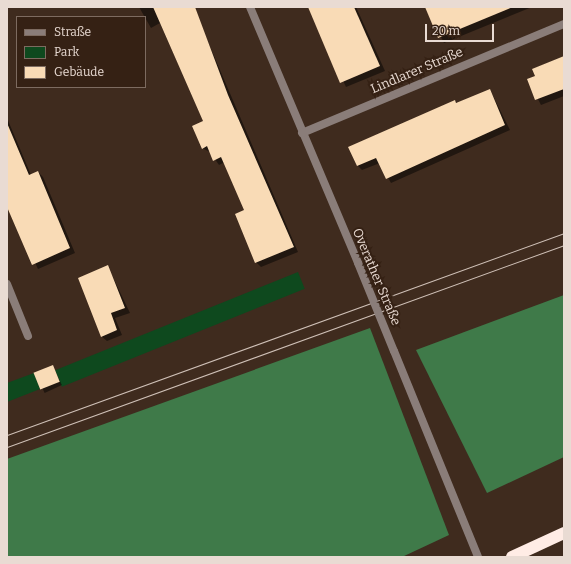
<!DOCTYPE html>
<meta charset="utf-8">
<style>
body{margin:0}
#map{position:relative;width:571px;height:564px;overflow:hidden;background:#3f2b1e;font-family:Bitter,serif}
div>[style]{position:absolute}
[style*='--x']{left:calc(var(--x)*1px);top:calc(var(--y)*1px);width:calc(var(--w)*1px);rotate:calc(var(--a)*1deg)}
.green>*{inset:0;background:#0e491e;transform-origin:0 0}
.forest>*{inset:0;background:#3f7a49}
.shadow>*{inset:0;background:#0007;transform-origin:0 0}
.building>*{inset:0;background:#f9dbb6;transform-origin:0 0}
.minor>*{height:8px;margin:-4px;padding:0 4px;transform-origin:4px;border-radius:4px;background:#8a7d79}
.motorway>*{height:12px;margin:-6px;padding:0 6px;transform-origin:6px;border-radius:6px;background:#ffece5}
.tram>*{height:1px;margin:-0.5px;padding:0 0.5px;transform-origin:0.5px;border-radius:0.5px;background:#cfc0b7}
.minor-bridge>*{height:8px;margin:-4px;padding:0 4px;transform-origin:4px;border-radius:4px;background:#8a7d79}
span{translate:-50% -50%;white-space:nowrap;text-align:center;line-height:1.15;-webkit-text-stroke:4px #352114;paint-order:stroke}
.street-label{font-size:13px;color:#e9dbd3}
.frame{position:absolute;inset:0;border:8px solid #e9dbd3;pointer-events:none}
.legend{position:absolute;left:16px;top:16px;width:130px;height:72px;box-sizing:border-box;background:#352114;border:1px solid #7d6b60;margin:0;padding:5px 7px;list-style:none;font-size:12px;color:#e9dbd3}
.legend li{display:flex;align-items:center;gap:8px;height:20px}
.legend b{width:20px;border:1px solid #7d6b60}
.scale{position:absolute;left:425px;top:24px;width:69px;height:18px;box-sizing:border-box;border:2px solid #e9dbd3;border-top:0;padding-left:5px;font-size:12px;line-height:14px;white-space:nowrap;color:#e9dbd3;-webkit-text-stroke:3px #352114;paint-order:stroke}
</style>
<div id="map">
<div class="green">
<i style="left:298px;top:272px;width:18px;height:262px;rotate:68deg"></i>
<i style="clip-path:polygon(34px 373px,40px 389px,7px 402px,7px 383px)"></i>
</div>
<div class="forest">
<i style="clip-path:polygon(564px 295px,564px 457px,487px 493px,416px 350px)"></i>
<i style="clip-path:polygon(370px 328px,449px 535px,402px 557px,7px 557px,7px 459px)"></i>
</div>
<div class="shadow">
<i style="clip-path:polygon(139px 7px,193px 7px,298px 252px,261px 267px,256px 262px,245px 211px,225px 162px,219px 165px,210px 152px,202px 148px,204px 122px,160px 23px,151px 28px)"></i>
<i style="clip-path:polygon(309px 7px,356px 7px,385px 71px,346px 87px)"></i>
<i style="clip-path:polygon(437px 7px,532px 7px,444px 43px,428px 11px)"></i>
<i style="clip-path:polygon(564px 56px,564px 96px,541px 105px,528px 80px,536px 77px,533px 69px)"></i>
<i style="clip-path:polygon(490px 90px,510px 130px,391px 183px,380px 163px,362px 170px,357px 165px,455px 101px,457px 103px)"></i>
<i style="clip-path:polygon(7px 118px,31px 175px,38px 172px,43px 177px,75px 253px,38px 269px,7px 204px)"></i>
<i style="clip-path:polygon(108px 267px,130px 313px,115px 318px,122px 335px,107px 341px,101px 336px)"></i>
<i style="left:53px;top:366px;width:21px;height:19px;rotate:65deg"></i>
</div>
<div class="building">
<i style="clip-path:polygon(153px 7px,195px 7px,228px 95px,294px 247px,255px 263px,235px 214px,244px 210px,221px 157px,213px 161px,207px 146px,202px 149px,192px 126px,203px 121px)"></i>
<i style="clip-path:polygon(308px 7px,354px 7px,380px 66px,340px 83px)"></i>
<i style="clip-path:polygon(425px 7px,513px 7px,438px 38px)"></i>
<i style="clip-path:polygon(564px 56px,564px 89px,535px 100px,527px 79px,535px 76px,532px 69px)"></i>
<i style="clip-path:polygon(490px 89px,505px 125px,386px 179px,376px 158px,357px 166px,348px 147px,455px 100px,456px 103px)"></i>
<i style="clip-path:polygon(7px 123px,29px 175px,38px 171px,70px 248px,32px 265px,7px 207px)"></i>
<i style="clip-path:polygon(108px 265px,125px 308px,111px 313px,117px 330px,101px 337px,78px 278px)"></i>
<i style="left:53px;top:365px;width:18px;height:21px;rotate:68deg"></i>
</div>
<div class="minor">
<i style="--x:250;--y:7;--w:278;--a:67.1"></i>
<i style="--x:302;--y:133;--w:284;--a:-22.6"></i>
<i style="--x:7;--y:284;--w:56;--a:68"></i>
<i style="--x:394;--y:351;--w:222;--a:67.8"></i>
</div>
<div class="motorway">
<i style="--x:512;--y:557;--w:57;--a:-24.8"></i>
</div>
<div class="tram">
<i style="--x:7;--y:435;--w:592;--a:-19.93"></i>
<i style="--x:7;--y:447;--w:592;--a:-19.93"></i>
</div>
<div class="minor-bridge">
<i style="--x:358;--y:263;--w:95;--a:67.8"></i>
</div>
<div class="street-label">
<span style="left:417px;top:71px;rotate:-23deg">Lindlarer Straße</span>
<span style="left:376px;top:277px;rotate:67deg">Overather Straße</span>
</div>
<div class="frame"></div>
<ul class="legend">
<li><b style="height:5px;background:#8a7d79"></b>Straße</li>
<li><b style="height:11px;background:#0e491e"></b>Park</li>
<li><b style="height:11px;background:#f9dbb6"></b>Gebäude</li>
</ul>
<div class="scale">20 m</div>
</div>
